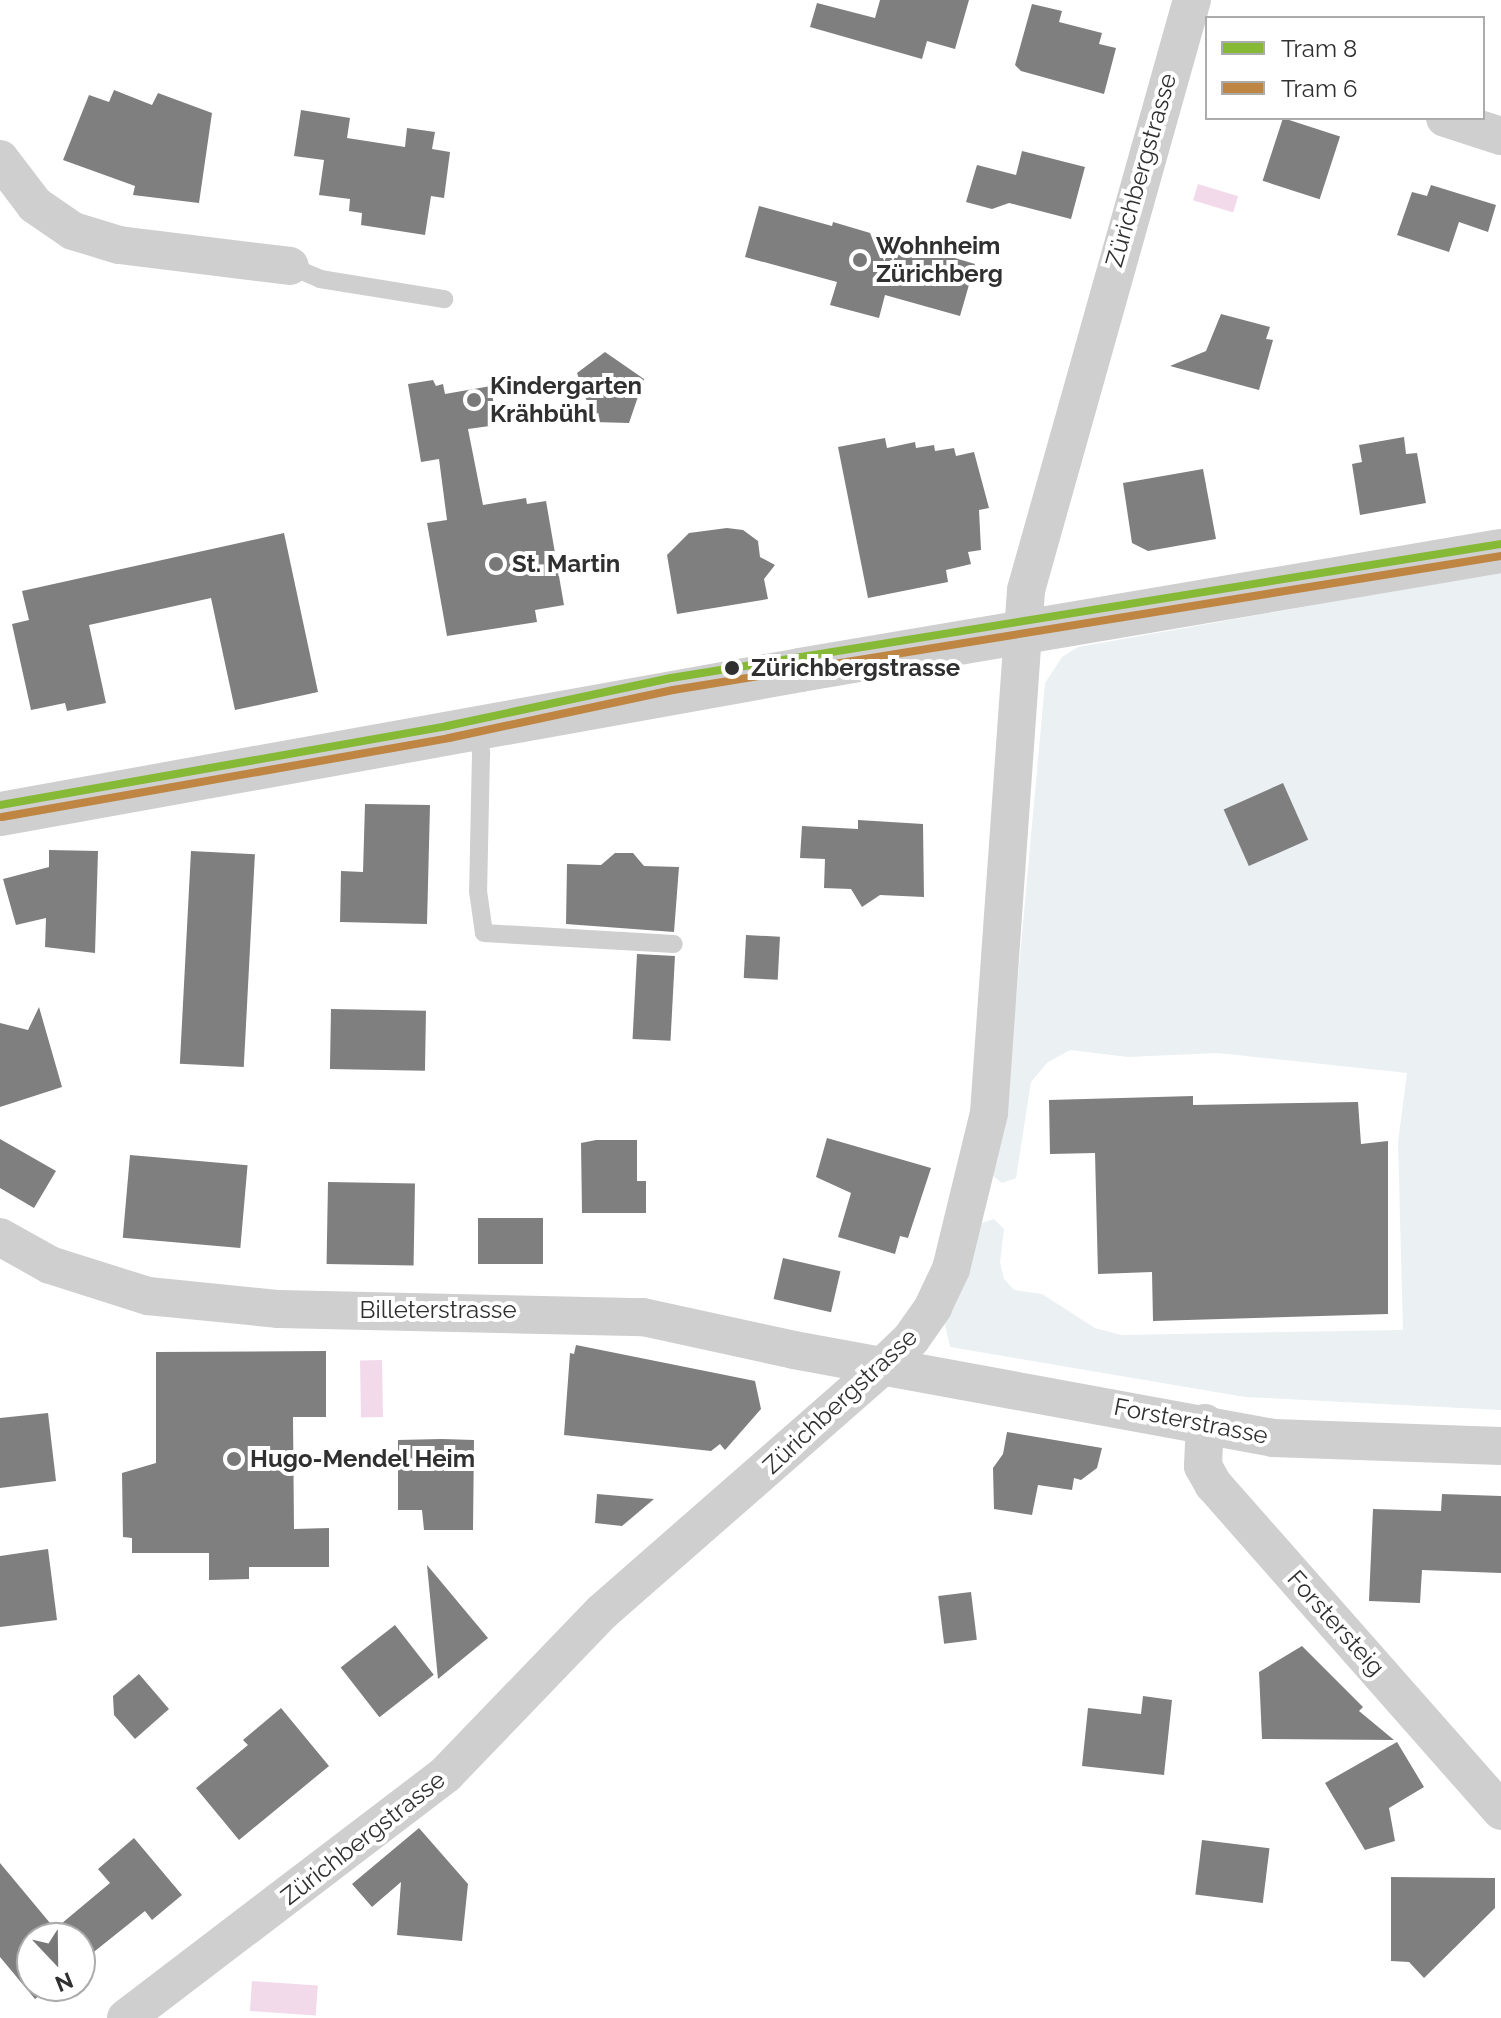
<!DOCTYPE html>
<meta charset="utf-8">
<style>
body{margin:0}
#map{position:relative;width:1501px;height:2018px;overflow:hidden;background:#fff;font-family:Raleway,sans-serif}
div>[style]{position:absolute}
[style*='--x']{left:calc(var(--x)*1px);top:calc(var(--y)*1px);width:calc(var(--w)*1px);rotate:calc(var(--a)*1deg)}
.green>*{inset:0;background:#ebf0f3}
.water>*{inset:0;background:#f2daeb;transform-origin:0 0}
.building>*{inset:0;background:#7f7f7f;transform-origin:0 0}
.service>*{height:18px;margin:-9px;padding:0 9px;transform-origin:9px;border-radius:9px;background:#cfcfcf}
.minor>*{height:38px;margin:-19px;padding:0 19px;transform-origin:19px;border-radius:19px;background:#cfcfcf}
.tertiary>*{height:44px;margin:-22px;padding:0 22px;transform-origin:22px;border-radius:22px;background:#cfcfcf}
.tram-1>*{height:8px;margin:-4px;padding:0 4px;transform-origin:4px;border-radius:4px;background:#86b936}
.tram-2>*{height:8px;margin:-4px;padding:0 4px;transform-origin:4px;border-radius:4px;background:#be8543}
.dots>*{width:22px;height:22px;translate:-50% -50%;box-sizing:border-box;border:4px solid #fff;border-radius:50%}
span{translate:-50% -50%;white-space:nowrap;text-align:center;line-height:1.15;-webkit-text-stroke:8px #fff;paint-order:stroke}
.street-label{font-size:24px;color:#303030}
.poi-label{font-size:24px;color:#303030;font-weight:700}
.left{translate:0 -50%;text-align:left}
.stop-label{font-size:24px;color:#303030;font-weight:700}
.legend{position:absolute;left:1205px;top:16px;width:280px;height:104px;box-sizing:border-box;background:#fff;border:2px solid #acacac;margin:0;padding:10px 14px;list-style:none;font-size:24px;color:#303030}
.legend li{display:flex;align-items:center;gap:16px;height:40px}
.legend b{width:40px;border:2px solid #acacac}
.north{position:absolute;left:16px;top:1922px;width:80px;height:80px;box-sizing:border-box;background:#fff;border:2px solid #acacac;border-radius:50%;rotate:158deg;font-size:22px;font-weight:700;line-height:32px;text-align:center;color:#303030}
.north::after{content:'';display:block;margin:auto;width:28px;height:36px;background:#787878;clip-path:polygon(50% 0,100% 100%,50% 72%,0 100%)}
</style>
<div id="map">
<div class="green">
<i style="clip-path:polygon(1501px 572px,1501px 1410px,1245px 1397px,950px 1347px,943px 1316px,979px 1224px,994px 1219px,1004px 1229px,1000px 1262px,1004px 1279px,1014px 1290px,1042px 1294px,1095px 1328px,1121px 1335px,1403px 1330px,1398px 1142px,1407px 1073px,1217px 1053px,1128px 1057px,1070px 1050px,1048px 1062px,1031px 1082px,1016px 1178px,1002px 1183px,993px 1176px,1016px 1000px,1045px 683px,1062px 657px,1078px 647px)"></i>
</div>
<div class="water">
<i style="left:1198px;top:184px;width:42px;height:17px;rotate:17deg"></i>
<i style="left:382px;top:1360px;width:57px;height:22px;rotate:89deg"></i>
<i style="left:252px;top:1981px;width:66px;height:30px;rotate:4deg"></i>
</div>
<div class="building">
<i style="clip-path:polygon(880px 0,969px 0,955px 49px,927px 41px,922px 59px,810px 27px,817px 3px,875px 18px)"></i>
<i style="clip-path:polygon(1032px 4px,1062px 11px,1059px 22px,1102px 33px,1099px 44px,1116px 48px,1104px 94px,1021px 71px,1015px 65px)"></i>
<i style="clip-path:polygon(114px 90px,152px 105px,158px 93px,212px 113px,199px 203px,133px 195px,135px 186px,63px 160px,89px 95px,109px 102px)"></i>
<i style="clip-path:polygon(301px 110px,350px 118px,347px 138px,405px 147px,407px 128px,435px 132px,432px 149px,450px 152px,444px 198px,431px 196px,425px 235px,361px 225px,362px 213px,349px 211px,350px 199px,319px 195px,324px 160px,294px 156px)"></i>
<i style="left:1283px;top:118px;width:60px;height:66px;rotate:18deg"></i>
<i style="clip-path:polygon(1022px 151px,1085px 167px,1071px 219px,1009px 203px,992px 209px,966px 202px,977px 165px,1016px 175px)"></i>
<i style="clip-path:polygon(1431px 185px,1496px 205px,1488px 232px,1459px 222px,1449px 252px,1397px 235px,1412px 192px,1427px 196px)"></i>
<i style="clip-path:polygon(759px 206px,832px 226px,833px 222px,975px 264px,960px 316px,885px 295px,879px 318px,830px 305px,837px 282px,745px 257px)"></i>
<i style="clip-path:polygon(1221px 314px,1270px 327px,1266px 339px,1273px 340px,1259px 390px,1170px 366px,1206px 351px)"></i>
<i style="clip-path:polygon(605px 352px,644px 379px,629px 423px,594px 422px,577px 373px)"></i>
<i style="clip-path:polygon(433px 380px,436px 386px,443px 384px,445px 394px,491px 386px,497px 425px,468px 429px,483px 505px,526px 498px,527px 504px,546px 501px,564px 605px,535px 610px,537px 622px,447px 636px,427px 523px,447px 520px,439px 459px,421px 462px,408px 384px)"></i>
<i style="clip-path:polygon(1404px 437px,1406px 454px,1417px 453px,1426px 503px,1360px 515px,1352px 464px,1362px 462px,1359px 445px)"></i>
<i style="clip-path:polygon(885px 438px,887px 448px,915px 442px,916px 448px,934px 445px,935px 451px,954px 448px,956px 456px,974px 452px,989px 508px,979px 510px,981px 550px,968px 552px,971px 564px,946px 570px,948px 582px,868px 598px,838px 447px)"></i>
<i style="clip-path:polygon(1203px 469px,1216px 539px,1148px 551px,1132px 543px,1123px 483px)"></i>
<i style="clip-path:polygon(727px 528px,743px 530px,758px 541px,760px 557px,775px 565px,764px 579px,768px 599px,677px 614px,667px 555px,689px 533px)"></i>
<i style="clip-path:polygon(284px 533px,318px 692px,235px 710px,211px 598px,89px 625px,106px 703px,67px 711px,65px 703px,31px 710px,12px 624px,29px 620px,22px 591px)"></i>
<i style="left:1283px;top:783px;width:62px;height:65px;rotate:66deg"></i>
<i style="clip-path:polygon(365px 804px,430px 805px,427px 924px,340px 922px,341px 871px,363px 872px)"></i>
<i style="clip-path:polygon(858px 820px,923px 824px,924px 897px,880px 895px,862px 907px,851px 889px,824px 888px,825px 859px,800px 858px,802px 826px,858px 829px)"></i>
<i style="clip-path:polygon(49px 850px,98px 851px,95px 953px,45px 947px,46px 918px,16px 925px,3px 879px,49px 867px)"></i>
<i style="left:191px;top:851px;width:64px;height:213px;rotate:3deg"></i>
<i style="clip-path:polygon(615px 853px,633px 853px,644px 866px,679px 867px,674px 932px,566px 924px,567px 864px,601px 865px)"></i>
<i style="left:746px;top:935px;width:34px;height:43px;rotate:3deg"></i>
<i style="left:637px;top:954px;width:38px;height:85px;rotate:3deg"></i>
<i style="clip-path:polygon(39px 1007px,62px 1087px,0 1107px,0 1023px,28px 1030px)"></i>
<i style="left:331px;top:1009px;width:95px;height:60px;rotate:1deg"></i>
<i style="clip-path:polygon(1193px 1096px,1193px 1105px,1358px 1102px,1361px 1144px,1388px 1141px,1388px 1314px,1153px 1321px,1152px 1272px,1098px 1274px,1095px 1153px,1050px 1154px,1049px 1100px)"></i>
<i style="clip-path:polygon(827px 1138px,931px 1168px,908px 1238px,900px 1236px,895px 1254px,838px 1237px,851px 1193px,816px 1177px)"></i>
<i style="clip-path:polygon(0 1139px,56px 1171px,34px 1208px,0 1188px)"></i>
<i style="clip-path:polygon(596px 1140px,637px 1140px,637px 1181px,646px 1181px,646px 1213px,582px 1213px,581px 1143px)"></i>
<i style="left:130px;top:1155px;width:118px;height:83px;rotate:5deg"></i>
<i style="left:328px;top:1182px;width:87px;height:82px;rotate:1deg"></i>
<i style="left:543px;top:1218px;width:46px;height:65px;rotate:90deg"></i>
<i style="left:783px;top:1258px;width:59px;height:42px;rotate:13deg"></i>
<i style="clip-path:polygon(576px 1345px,755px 1381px,761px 1409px,725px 1450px,720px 1444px,711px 1451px,564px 1435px,570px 1353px,574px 1354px)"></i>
<i style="clip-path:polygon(326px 1351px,326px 1417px,293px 1417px,294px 1529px,329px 1528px,329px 1567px,249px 1567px,249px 1579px,209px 1580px,209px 1553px,132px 1553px,132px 1538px,123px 1537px,122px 1473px,156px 1463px,156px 1352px)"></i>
<i style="clip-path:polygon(48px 1413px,56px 1481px,0 1488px,0 1418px)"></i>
<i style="clip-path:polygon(1007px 1432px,1102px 1448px,1097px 1468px,1081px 1480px,1074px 1478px,1072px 1490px,1038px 1485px,1032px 1515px,994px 1509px,993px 1468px,1003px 1454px)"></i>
<i style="clip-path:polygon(442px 1439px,474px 1440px,473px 1530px,424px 1530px,422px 1510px,398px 1510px,398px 1440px)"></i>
<i style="clip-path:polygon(597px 1494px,654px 1499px,622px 1526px,595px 1523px)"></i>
<i style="clip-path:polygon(1442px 1494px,1501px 1496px,1501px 1573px,1422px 1570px,1420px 1603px,1369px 1601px,1373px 1509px,1441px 1511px)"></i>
<i style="clip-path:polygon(48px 1549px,57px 1620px,0 1627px,0 1556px)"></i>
<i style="clip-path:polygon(427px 1565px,488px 1638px,438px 1679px)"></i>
<i style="left:971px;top:1592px;width:48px;height:33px;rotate:83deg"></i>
<i style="left:395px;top:1625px;width:63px;height:69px;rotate:52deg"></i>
<i style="clip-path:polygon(1302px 1646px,1363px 1707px,1359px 1711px,1394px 1740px,1262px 1739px,1259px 1672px)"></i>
<i style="clip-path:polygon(139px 1674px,169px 1709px,135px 1739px,114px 1715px,113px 1696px)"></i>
<i style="clip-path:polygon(1143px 1696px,1172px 1700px,1164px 1775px,1082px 1766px,1088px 1708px,1141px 1714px)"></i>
<i style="clip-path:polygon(281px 1708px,329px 1766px,239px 1840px,196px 1788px,248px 1745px,243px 1740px)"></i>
<i style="clip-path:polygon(1397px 1742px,1424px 1787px,1389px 1808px,1395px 1841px,1365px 1850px,1325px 1783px)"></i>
<i style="clip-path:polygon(419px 1828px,468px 1884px,462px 1941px,397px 1935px,401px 1882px,372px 1907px,352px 1884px)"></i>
<i style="clip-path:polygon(134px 1838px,182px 1895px,152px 1920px,145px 1911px,80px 1963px,80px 1938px,32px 1938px,32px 1986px,52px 1986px,35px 1999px,0 1957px,0 1863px,55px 1929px,110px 1883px,98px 1869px)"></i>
<i style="left:1202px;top:1840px;width:68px;height:55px;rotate:7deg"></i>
<i style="clip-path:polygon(1391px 1877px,1495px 1878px,1495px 1908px,1424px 1978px,1409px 1962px,1391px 1961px)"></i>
</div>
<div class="service">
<i style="--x:290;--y:266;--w:33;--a:23"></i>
<i style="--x:320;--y:279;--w:126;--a:9.2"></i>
<i style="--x:476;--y:729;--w:25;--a:78"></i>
<i style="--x:481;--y:753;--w:138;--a:91.2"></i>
<i style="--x:478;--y:891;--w:42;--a:81.9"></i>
<i style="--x:484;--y:933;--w:190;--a:3.3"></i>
</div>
<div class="minor">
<i style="--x:1445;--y:118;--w:59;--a:17.8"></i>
<i style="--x:0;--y:159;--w:58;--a:52.7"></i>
<i style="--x:35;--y:205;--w:46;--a:34.4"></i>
<i style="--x:73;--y:231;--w:48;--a:16.9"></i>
<i style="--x:119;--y:245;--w:172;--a:7"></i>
<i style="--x:0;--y:1237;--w:57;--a:29.2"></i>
<i style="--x:50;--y:1265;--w:103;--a:17.6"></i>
<i style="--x:148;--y:1296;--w:132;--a:5.7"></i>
<i style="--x:279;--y:1309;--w:364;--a:1.3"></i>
<i style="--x:643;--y:1317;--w:155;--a:12.3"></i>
<i style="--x:794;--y:1350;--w:487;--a:10.4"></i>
<i style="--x:1273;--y:1438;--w:228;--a:2"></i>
<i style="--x:1205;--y:1423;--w:43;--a:92.7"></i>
<i style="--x:1203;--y:1466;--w:21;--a:61"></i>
<i style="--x:1213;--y:1484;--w:436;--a:48.6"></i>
<i style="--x:126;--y:2018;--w:402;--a:-37.3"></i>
<i style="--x:446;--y:1774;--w:225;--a:-46.1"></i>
<i style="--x:602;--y:1612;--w:373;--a:-41.2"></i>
<i style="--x:883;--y:1366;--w:39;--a:-44"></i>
<i style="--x:911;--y:1339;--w:39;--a:-55"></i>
<i style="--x:933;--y:1307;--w:42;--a:-64.7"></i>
<i style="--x:951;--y:1269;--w:161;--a:-76.3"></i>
<i style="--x:989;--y:1113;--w:524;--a:-85.95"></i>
<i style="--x:1026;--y:590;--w:613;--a:-74.29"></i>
</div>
<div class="tertiary">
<i style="--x:0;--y:814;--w:813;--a:-10.2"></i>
<i style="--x:800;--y:670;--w:711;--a:-9.63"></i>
</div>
<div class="tram-1">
<i style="--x:0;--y:805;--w:454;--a:-10"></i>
<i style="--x:447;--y:726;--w:229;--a:-12.1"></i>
<i style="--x:671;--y:678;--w:841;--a:-9.17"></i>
</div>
<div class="tram-2">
<i style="--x:2;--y:817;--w:454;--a:-10"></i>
<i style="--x:449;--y:738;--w:229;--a:-12.1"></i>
<i style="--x:673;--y:690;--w:839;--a:-9.19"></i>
</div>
<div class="dots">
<i style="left:860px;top:260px;background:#787878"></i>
<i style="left:474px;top:400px;background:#787878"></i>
<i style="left:496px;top:564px;background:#787878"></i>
<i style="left:732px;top:668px;background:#303030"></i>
<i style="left:234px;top:1459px;background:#787878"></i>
</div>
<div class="street-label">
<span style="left:1141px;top:170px;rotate:-74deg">Zürichbergstrasse</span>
<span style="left:438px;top:1310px">Billeterstrasse</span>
<span style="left:840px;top:1401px;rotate:-43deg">Zürichbergstrasse</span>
<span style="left:1191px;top:1421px;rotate:11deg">Forsterstrasse</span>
<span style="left:1336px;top:1623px;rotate:48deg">Forstersteig</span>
<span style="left:363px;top:1838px;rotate:-38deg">Zürichbergstrasse</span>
</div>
<div class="poi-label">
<span class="left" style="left:876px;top:260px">Wohnheim<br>Zürichberg</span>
<span class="left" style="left:490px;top:400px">Kindergarten<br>Krähbühl</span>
<span class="left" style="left:512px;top:564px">St. Martin</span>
<span class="left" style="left:250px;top:1459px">Hugo-Mendel Heim</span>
</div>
<div class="stop-label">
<span class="left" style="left:751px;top:668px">Zürichbergstrasse</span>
</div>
<ul class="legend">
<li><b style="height:10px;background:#86b936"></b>Tram 8</li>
<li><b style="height:10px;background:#be8543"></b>Tram 6</li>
</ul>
<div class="north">N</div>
</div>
